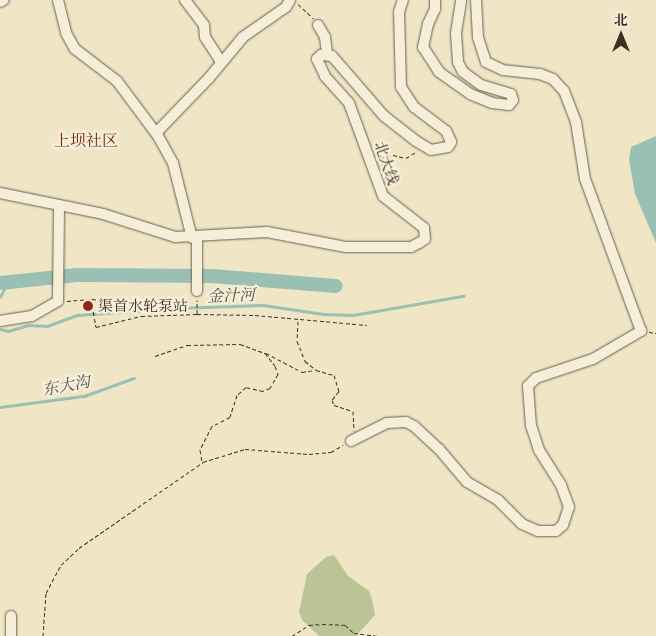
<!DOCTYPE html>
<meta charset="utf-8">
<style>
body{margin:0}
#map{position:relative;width:656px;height:636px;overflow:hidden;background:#f0e6c5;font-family:"Gentium Book Plus","Noto Serif SC",serif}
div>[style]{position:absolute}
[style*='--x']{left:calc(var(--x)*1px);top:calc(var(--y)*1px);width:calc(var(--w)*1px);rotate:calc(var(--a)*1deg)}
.green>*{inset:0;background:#bbc494}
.water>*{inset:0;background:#9ac0b4}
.stream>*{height:2.5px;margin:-1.25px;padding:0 1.25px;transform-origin:1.25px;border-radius:1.25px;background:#9ac0b4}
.river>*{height:14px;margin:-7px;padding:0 7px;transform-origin:7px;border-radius:7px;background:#9ac0b4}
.path>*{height:1px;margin-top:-0.5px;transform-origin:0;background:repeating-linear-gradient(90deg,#402d25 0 4px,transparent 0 6.5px)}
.roads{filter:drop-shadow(0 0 1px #6c5b4d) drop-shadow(0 0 1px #6c5b4d)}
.minor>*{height:10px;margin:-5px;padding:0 5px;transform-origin:5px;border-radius:5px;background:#f5efd9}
.dots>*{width:14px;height:14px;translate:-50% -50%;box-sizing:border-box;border:2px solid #f5efd9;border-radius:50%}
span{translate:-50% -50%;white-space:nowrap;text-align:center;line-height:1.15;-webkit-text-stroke:4.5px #f5efd9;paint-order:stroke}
.street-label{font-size:15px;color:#402d25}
.poi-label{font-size:15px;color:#402d25}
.left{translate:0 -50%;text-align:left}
.neighbourhood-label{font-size:16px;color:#7a1f14}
.water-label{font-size:16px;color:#565249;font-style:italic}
.north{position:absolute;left:596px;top:10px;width:50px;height:50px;-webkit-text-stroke:4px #f5efd9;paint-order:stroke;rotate:0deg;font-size:14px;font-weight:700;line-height:20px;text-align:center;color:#402d25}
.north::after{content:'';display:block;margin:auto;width:18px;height:22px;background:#402d25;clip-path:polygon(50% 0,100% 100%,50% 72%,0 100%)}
</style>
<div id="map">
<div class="green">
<i style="clip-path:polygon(334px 555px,348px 576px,369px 591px,372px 599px,375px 615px,356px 636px,319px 636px,302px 620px,299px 612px,307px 574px,326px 557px)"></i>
</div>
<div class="water">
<i style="clip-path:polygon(656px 136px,656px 243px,635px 194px,629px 160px,631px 147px)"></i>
</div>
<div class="stream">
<i style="--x:0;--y:297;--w:15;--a:-62"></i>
<i style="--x:0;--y:329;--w:8;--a:14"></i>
<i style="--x:8;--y:331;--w:22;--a:-16"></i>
<i style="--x:29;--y:325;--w:18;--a:3"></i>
<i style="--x:47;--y:326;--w:33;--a:-20"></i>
<i style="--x:78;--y:315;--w:97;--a:-4.1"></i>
<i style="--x:175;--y:308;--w:88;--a:-2"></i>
<i style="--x:263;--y:305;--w:61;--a:8.5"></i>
<i style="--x:323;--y:314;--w:30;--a:2"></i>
<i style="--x:353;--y:315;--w:112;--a:-9.8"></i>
<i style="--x:0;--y:407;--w:85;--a:-7.5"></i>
<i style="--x:84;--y:396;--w:53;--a:-19.8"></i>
</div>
<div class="river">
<i style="--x:0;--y:283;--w:77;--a:-5.9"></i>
<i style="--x:77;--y:275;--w:135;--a:0.4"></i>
<i style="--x:212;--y:276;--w:124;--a:4.6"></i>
</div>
<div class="path">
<i style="--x:298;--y:4;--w:21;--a:43"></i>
<i style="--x:380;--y:158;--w:13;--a:-13"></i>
<i style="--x:393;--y:155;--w:13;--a:13"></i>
<i style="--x:406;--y:158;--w:12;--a:-31"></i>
<i style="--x:92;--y:299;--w:16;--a:7"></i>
<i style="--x:67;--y:301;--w:24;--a:-5"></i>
<i style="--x:91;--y:299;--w:28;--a:80"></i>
<i style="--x:96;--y:327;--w:46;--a:-13.7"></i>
<i style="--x:141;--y:316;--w:56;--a:-2"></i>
<i style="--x:197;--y:314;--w:58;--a:1"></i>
<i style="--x:255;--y:315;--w:112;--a:5.1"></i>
<i style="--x:197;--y:314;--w:14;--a:-90"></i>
<i style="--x:298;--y:321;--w:20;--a:93"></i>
<i style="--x:297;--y:341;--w:22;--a:68"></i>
<i style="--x:305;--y:361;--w:14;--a:39"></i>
<i style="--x:316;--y:370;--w:19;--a:16"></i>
<i style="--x:334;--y:375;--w:17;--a:73"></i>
<i style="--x:339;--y:391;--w:11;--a:128"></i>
<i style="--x:332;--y:400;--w:5;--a:68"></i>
<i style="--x:334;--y:405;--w:20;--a:18"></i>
<i style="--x:353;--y:411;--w:20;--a:87"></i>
<i style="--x:649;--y:332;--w:7;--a:8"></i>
<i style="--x:266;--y:353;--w:41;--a:27.8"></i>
<i style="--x:302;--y:372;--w:12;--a:-9"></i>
<i style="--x:155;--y:356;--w:34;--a:-19"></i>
<i style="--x:187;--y:345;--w:53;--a:-1.1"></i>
<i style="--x:240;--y:344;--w:27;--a:20"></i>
<i style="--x:265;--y:353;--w:16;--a:52"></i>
<i style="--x:275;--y:366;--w:9;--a:69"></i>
<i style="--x:278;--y:374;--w:16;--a:120"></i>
<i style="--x:270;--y:388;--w:8;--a:157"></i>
<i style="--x:263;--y:391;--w:17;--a:-167"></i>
<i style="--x:246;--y:387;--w:12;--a:138"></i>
<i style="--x:237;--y:395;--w:23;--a:108"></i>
<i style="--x:230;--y:417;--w:20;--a:153"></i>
<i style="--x:212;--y:426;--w:27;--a:117"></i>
<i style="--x:200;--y:450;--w:11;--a:80"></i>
<i style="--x:43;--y:636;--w:43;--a:-86"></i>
<i style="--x:46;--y:593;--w:32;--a:-62"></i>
<i style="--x:61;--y:565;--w:25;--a:-43"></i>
<i style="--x:79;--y:548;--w:151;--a:-34.7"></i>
<i style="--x:203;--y:462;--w:44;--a:-17.2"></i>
<i style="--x:245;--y:449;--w:64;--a:4.5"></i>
<i style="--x:309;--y:454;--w:22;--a:-5"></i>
<i style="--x:331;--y:452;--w:14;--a:-30"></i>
<i style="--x:292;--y:636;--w:20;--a:-33"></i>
<i style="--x:309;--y:625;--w:13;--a:-4"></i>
<i style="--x:322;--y:624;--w:23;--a:2"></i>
<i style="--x:345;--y:625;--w:12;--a:42"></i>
<i style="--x:354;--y:633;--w:25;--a:7"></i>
</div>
<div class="roads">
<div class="minor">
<i style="--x:58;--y:0;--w:34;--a:76"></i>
<i style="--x:66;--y:33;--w:18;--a:61"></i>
<i style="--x:75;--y:49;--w:53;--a:37.3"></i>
<i style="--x:117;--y:81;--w:69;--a:53.3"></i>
<i style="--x:158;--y:136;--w:31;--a:61"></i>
<i style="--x:173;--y:163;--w:77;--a:75.8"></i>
<i style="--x:185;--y:0;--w:31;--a:53"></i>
<i style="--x:204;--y:25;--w:12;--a:85"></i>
<i style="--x:205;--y:37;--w:30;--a:57"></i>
<i style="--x:435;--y:0;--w:9;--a:90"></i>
<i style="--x:435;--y:9;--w:17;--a:115"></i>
<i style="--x:428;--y:24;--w:24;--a:102"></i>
<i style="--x:423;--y:47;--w:30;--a:57"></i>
<i style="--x:439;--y:72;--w:38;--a:35"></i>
<i style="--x:470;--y:94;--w:24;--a:22"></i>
<i style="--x:492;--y:103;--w:17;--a:7"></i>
<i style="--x:509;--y:105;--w:6;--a:-51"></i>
<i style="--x:513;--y:100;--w:6;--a:-108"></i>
<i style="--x:511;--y:94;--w:31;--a:-163"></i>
<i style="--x:481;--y:85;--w:22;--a:-144"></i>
<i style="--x:463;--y:72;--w:11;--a:-117"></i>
<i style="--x:458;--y:62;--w:29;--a:-94"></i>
<i style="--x:456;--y:33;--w:33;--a:-81"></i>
<i style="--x:0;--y:2;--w:4;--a:-27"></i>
<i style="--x:318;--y:25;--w:14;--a:60"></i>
<i style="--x:325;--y:37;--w:17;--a:83"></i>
<i style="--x:156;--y:133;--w:76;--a:-46.1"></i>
<i style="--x:209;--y:78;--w:53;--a:-50.3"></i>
<i style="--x:243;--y:37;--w:52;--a:-34.9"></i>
<i style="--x:286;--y:7;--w:8;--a:-60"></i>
<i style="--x:0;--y:193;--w:105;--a:11.5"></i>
<i style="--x:103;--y:214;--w:76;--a:17.7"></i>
<i style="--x:175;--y:237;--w:92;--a:-3.1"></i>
<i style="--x:267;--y:232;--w:80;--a:10.8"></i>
<i style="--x:346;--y:247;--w:65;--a:0"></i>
<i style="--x:411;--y:247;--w:9;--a:-27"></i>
<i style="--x:419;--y:243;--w:7;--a:-34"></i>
<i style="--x:425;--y:239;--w:11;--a:-95"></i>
<i style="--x:424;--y:228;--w:52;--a:-142"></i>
<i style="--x:383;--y:196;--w:99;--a:-110.1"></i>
<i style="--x:349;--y:103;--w:36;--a:-132"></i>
<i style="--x:325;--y:76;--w:19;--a:-115"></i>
<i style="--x:317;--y:59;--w:6;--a:-45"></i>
<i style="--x:321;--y:55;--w:11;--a:5"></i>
<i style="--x:332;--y:56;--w:79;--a:49.1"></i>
<i style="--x:384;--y:116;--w:41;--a:38"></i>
<i style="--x:416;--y:141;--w:17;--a:31"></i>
<i style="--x:431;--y:150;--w:17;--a:-10"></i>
<i style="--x:448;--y:147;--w:6;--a:-59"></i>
<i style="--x:451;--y:142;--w:12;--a:-114"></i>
<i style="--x:446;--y:131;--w:40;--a:-143"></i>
<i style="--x:414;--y:107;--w:24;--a:-123"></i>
<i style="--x:401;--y:87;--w:75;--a:-91.5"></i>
<i style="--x:399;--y:12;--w:13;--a:-72"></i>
<i style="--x:197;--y:291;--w:53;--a:-90"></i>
<i style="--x:0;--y:321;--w:32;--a:-9"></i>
<i style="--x:32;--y:316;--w:30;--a:-30"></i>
<i style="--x:58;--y:301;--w:96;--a:-89.4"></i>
<i style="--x:351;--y:441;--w:40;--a:-26.6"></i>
<i style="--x:387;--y:423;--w:19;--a:-3"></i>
<i style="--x:406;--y:422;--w:9;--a:27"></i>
<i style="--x:414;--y:426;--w:34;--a:43"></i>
<i style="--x:439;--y:449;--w:43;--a:49.7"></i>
<i style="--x:467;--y:482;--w:36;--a:30"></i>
<i style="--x:498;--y:500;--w:34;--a:45"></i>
<i style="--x:522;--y:524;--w:17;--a:24"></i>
<i style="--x:538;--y:531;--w:18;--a:0"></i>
<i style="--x:556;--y:531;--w:9;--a:-41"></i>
<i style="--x:563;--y:525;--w:19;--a:-72"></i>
<i style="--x:569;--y:507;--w:23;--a:-110"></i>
<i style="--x:561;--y:485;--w:41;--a:-122.2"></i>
<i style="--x:539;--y:450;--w:25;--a:-108"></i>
<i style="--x:531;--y:426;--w:40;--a:-94.3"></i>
<i style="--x:528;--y:386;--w:11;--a:-45"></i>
<i style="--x:536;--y:378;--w:60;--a:-18.4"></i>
<i style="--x:593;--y:359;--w:56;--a:-30.3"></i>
<i style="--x:641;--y:331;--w:162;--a:-110.2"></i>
<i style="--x:585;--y:179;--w:58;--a:-99"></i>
<i style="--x:576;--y:122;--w:33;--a:-111"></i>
<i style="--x:564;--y:91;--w:16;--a:-133"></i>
<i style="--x:553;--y:79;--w:14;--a:-159"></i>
<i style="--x:540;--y:74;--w:37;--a:-174"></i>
<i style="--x:503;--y:70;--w:19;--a:-155"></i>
<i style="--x:486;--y:62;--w:25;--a:-108"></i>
<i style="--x:478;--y:38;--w:38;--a:-93"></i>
<i style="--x:11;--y:616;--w:20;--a:90"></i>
</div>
</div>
<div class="dots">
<i style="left:88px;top:306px;background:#8f2418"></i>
</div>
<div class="street-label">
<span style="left:387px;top:163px;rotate:71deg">北大线</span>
</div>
<div class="poi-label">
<span class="left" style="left:98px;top:306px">渠首水轮泵站</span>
</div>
<div class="neighbourhood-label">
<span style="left:86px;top:140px">上坝社区</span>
</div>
<div class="water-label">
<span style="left:231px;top:295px;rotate:-2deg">金汁河</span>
<span style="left:66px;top:385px;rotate:-11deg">东大沟</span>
</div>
<div class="north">北</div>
</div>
